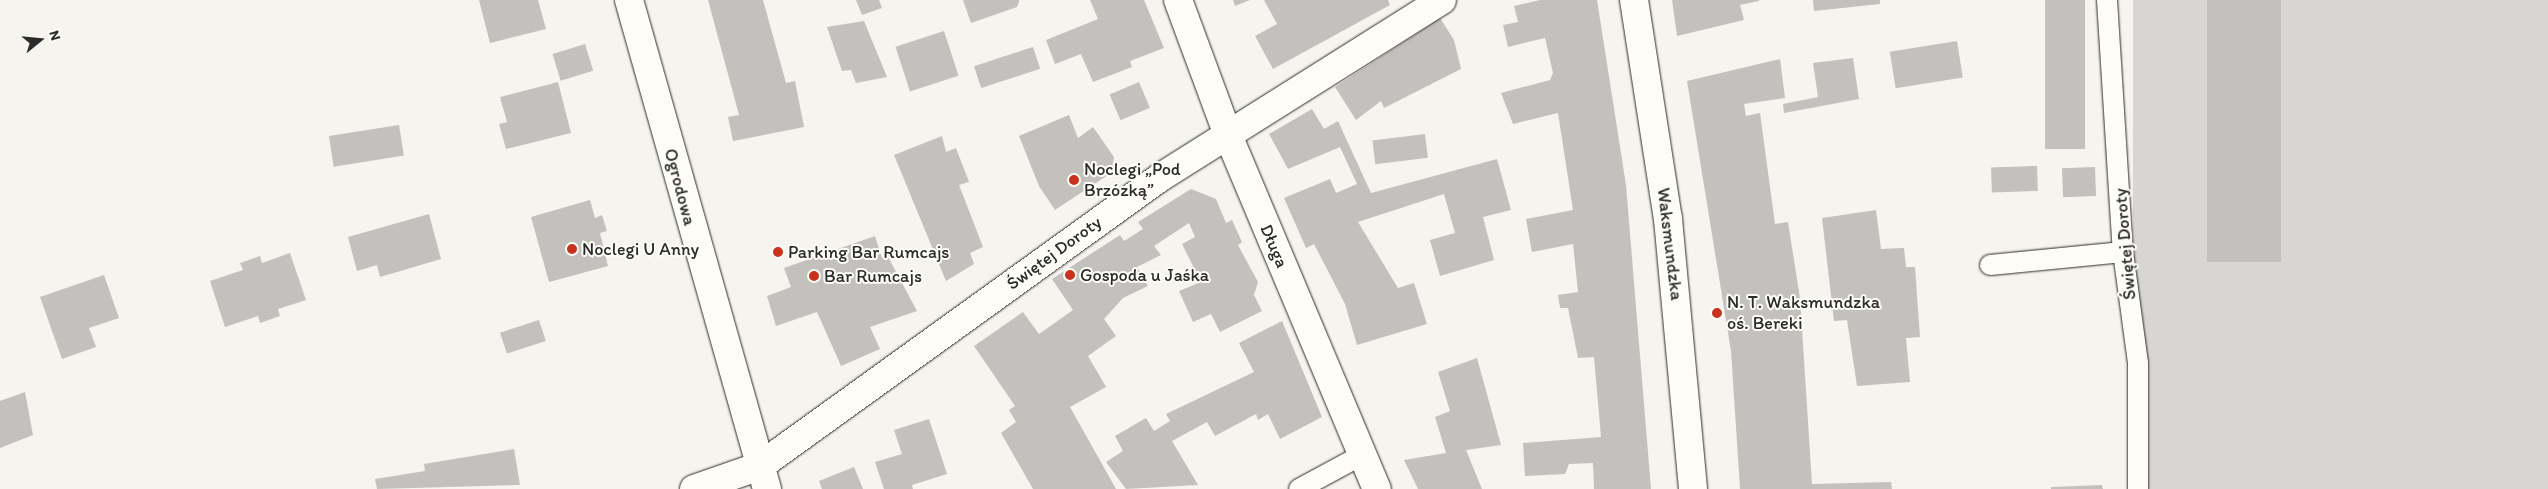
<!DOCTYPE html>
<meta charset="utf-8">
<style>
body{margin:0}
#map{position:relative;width:2548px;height:489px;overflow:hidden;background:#f5f4ef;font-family:Itim,sans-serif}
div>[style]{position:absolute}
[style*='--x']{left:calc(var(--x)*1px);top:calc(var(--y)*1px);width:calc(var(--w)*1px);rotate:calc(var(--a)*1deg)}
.green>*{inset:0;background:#d7d6d2;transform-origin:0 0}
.building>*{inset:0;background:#c2c1be;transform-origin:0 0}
.roads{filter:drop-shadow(0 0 1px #2b2b2b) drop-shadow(0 0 1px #2b2b2b)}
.lane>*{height:20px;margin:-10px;padding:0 10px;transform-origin:10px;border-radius:10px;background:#fdfcf7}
.street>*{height:28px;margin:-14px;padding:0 14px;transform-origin:14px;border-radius:14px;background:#fdfcf7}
.dots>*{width:14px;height:14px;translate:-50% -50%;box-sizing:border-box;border:2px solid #fdfcf7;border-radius:50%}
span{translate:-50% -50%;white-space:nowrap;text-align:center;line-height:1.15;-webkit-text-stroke:4px #fdfcf7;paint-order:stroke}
.poi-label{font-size:18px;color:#2b2b2b}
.left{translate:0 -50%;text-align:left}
.street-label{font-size:18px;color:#2b2b2b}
.north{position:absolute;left:15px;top:15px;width:50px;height:50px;-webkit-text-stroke:4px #fdfcf7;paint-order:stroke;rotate:73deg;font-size:14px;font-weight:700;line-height:20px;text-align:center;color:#2b2b2b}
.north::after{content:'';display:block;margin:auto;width:18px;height:22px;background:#2b2b2b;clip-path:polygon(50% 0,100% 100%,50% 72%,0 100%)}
</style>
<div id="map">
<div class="green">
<i style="left:2133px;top:0;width:415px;height:489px"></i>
</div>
<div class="building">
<i style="clip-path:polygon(479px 0,538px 0,546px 29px,490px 43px)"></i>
<i style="clip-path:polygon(708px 0,763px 0,786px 83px,795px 81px,804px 127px,733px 141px,728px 117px,739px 115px)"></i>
<i style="clip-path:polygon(856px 0,879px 0,882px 8px,862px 15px)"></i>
<i style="clip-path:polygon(963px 0,1019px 0,1019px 2px,1017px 7px,971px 23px)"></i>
<i style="clip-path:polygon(1090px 0,1144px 0,1164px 48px,1130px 61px,1132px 67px,1093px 82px,1081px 54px,1055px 64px,1046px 40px,1098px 19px)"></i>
<i style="clip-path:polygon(1233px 0,1250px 0,1235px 6px)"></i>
<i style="clip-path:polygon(1264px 0,1388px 0,1390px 5px,1273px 69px,1255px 36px,1277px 24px)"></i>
<i style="clip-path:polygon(1540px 0,1597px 0,1626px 185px,1651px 489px,1594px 489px,1593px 463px,1569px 464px,1565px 474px,1525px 476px,1523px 443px,1601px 437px,1594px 357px,1578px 358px,1568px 308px,1560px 308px,1558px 295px,1578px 292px,1573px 244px,1532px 252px,1526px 219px,1573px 210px,1558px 113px,1513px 124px,1501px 93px,1550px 80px,1553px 73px,1545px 38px,1508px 47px,1503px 25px,1518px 22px,1514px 6px)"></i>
<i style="clip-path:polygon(1672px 0,1759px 0,1759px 1px,1740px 5px,1744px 20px,1677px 36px)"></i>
<i style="clip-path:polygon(1813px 0,1880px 0,1880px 4px,1814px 11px)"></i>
<i style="left:2045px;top:0;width:40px;height:149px"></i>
<i style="left:2207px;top:0;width:74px;height:262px"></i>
<i style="clip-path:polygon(1440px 18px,1454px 40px,1461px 69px,1384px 108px,1381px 101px,1356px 120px,1335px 87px)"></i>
<i style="clip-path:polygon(864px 21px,887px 77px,856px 83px,851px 70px,842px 71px,827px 27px)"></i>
<i style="left:944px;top:31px;width:47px;height:51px;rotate:72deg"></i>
<i style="left:1957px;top:41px;width:37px;height:68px;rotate:81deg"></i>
<i style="left:585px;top:44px;width:28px;height:34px;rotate:73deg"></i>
<i style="left:1033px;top:47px;width:23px;height:62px;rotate:72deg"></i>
<i style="clip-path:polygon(1853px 58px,1859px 99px,1784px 113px,1783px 104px,1818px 97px,1813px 63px)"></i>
<i style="clip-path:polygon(1780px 59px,1785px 98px,1744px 104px,1746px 116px,1760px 113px,1775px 224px,1788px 222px,1800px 298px,1812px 484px,1891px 482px,1892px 489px,1740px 489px,1731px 351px,1687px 81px)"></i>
<i style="clip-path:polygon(558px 82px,571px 133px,506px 149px,499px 124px,507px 122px,500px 97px)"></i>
<i style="left:1139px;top:82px;width:28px;height:32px;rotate:67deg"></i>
<i style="clip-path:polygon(1312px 109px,1324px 129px,1338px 121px,1371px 193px,1497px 159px,1511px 210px,1483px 217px,1494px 260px,1440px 276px,1430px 240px,1455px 233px,1444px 194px,1358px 222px,1398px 288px,1414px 283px,1427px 324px,1357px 345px,1345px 304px,1314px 244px,1306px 248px,1284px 198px,1330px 179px,1336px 193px,1357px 184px,1340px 147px,1288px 169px,1269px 134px)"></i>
<i style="clip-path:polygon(1069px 115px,1078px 138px,1093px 127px,1114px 157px,1111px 173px,1055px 210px,1039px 186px,1019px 136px)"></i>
<i style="left:399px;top:125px;width:31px;height:71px;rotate:81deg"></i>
<i style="left:1425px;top:134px;width:24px;height:53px;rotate:83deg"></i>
<i style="clip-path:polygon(942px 136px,946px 152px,956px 148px,969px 182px,959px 185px,983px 247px,970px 253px,974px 264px,946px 281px,894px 155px)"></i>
<i style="left:2037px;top:166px;width:25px;height:46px;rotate:88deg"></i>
<i style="left:2095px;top:167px;width:29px;height:33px;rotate:88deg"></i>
<i style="clip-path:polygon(1191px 189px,1216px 199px,1226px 223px,1232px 220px,1242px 242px,1238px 245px,1258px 282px,1254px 295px,1262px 311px,1220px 332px,1211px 314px,1193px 322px,1179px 291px,1201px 282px,1182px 244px,1195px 237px,1189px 223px,1154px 246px,1161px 255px,1137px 267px,1148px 286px,1123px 298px,1104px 319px,1116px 336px,1088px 356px,1106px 387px,1070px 407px,1116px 489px,1033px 489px,1001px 433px,1016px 422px,1009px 410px,1015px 406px,974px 346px,1023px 312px,1039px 334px,1073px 310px,1052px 279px,1120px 235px,1124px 241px,1143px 229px,1138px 222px)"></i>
<i style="clip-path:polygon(590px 200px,595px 218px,602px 215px,607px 231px,600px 233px,608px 266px,549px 282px,531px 217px)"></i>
<i style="clip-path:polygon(1876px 210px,1881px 249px,1904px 248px,1906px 267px,1915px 267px,1920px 337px,1906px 338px,1910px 382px,1857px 386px,1847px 320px,1834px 321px,1822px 218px)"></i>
<i style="clip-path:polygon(429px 214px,441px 259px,380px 277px,377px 265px,357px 271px,348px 237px)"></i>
<i style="clip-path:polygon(875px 236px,882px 258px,887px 255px,917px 311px,870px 327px,880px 349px,841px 366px,817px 312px,776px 326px,767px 296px,791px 287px,784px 268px)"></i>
<i style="clip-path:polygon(290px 253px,306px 300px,278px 309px,280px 316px,260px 323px,258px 316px,225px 327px,210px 281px,243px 270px,240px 263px,260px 256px,262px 263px)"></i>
<i style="clip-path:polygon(104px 275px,119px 318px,89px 328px,96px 347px,62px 359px,40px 297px)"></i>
<i style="left:539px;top:320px;width:22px;height:41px;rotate:72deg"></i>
<i style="clip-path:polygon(1282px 321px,1322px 417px,1280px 439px,1268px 414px,1258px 420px,1256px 414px,1215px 436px,1207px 422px,1172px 441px,1198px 485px,1126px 489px,1106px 462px,1123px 451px,1115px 436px,1146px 418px,1154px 431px,1170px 421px,1166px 414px,1254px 372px,1239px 343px)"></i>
<i style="clip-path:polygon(1477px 358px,1501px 445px,1466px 450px,1482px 489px,1418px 489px,1404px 460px,1446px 453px,1435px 417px,1450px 411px,1438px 372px)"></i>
<i style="clip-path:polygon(25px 392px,33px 435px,0 448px,0 401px)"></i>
<i style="clip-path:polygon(929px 419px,947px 474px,912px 485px,913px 489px,884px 489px,875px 462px,902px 454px,894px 430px)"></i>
<i style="clip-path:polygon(514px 449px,520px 485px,377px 489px,375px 479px,425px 471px,424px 464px)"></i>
<i style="clip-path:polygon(854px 467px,863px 489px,822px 489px,819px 481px)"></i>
<i style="clip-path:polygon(2102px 485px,2103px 489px,2051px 489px,2051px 487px)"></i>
</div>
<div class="roads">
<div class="lane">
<i style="--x:2107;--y:0;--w:253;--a:86.4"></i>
<i style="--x:2123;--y:252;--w:112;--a:82.3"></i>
<i style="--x:2138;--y:363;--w:126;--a:90"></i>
<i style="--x:1990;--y:265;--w:134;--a:-5.6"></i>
<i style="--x:1299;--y:489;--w:72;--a:-28.4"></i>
</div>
<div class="street">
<i style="--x:629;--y:0;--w:508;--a:74.24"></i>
<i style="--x:1178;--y:0;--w:144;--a:69.7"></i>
<i style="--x:1228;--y:135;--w:384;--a:67.2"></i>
<i style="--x:1634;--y:0;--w:222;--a:81.2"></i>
<i style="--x:1668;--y:219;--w:271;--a:84.7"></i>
<i style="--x:694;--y:489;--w:70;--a:-19.2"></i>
<i style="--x:760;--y:466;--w:494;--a:-35.8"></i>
<i style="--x:1161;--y:177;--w:332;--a:-32.2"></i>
</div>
</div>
<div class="dots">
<i style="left:1074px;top:180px;background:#c8321e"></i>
<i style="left:572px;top:249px;background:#c8321e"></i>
<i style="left:778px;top:252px;background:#c8321e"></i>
<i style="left:1070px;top:275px;background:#c8321e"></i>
<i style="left:814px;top:276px;background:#c8321e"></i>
<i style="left:1717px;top:313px;background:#c8321e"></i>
</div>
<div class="poi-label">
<span class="left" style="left:1084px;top:180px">Noclegi „Pod<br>Brzózką”</span>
<span class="left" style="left:582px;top:249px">Noclegi U Anny</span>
<span class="left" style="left:788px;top:252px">Parking Bar Rumcajs</span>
<span class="left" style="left:1080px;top:275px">Gospoda u Jaśka</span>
<span class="left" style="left:824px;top:276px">Bar Rumcajs</span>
<span class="left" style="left:1727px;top:313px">N. T. Waksmundzka<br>oś. Bereki</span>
</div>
<div class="street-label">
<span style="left:680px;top:187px;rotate:75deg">Ogrodowa</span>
<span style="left:1670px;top:244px;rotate:83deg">Waksmundzka</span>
<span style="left:2125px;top:244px;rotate:-95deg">Świętej Doroty</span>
<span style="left:1274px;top:246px;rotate:67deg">Długa</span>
<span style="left:1054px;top:253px;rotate:-36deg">Świętej Doroty</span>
</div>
<div class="north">N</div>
</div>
